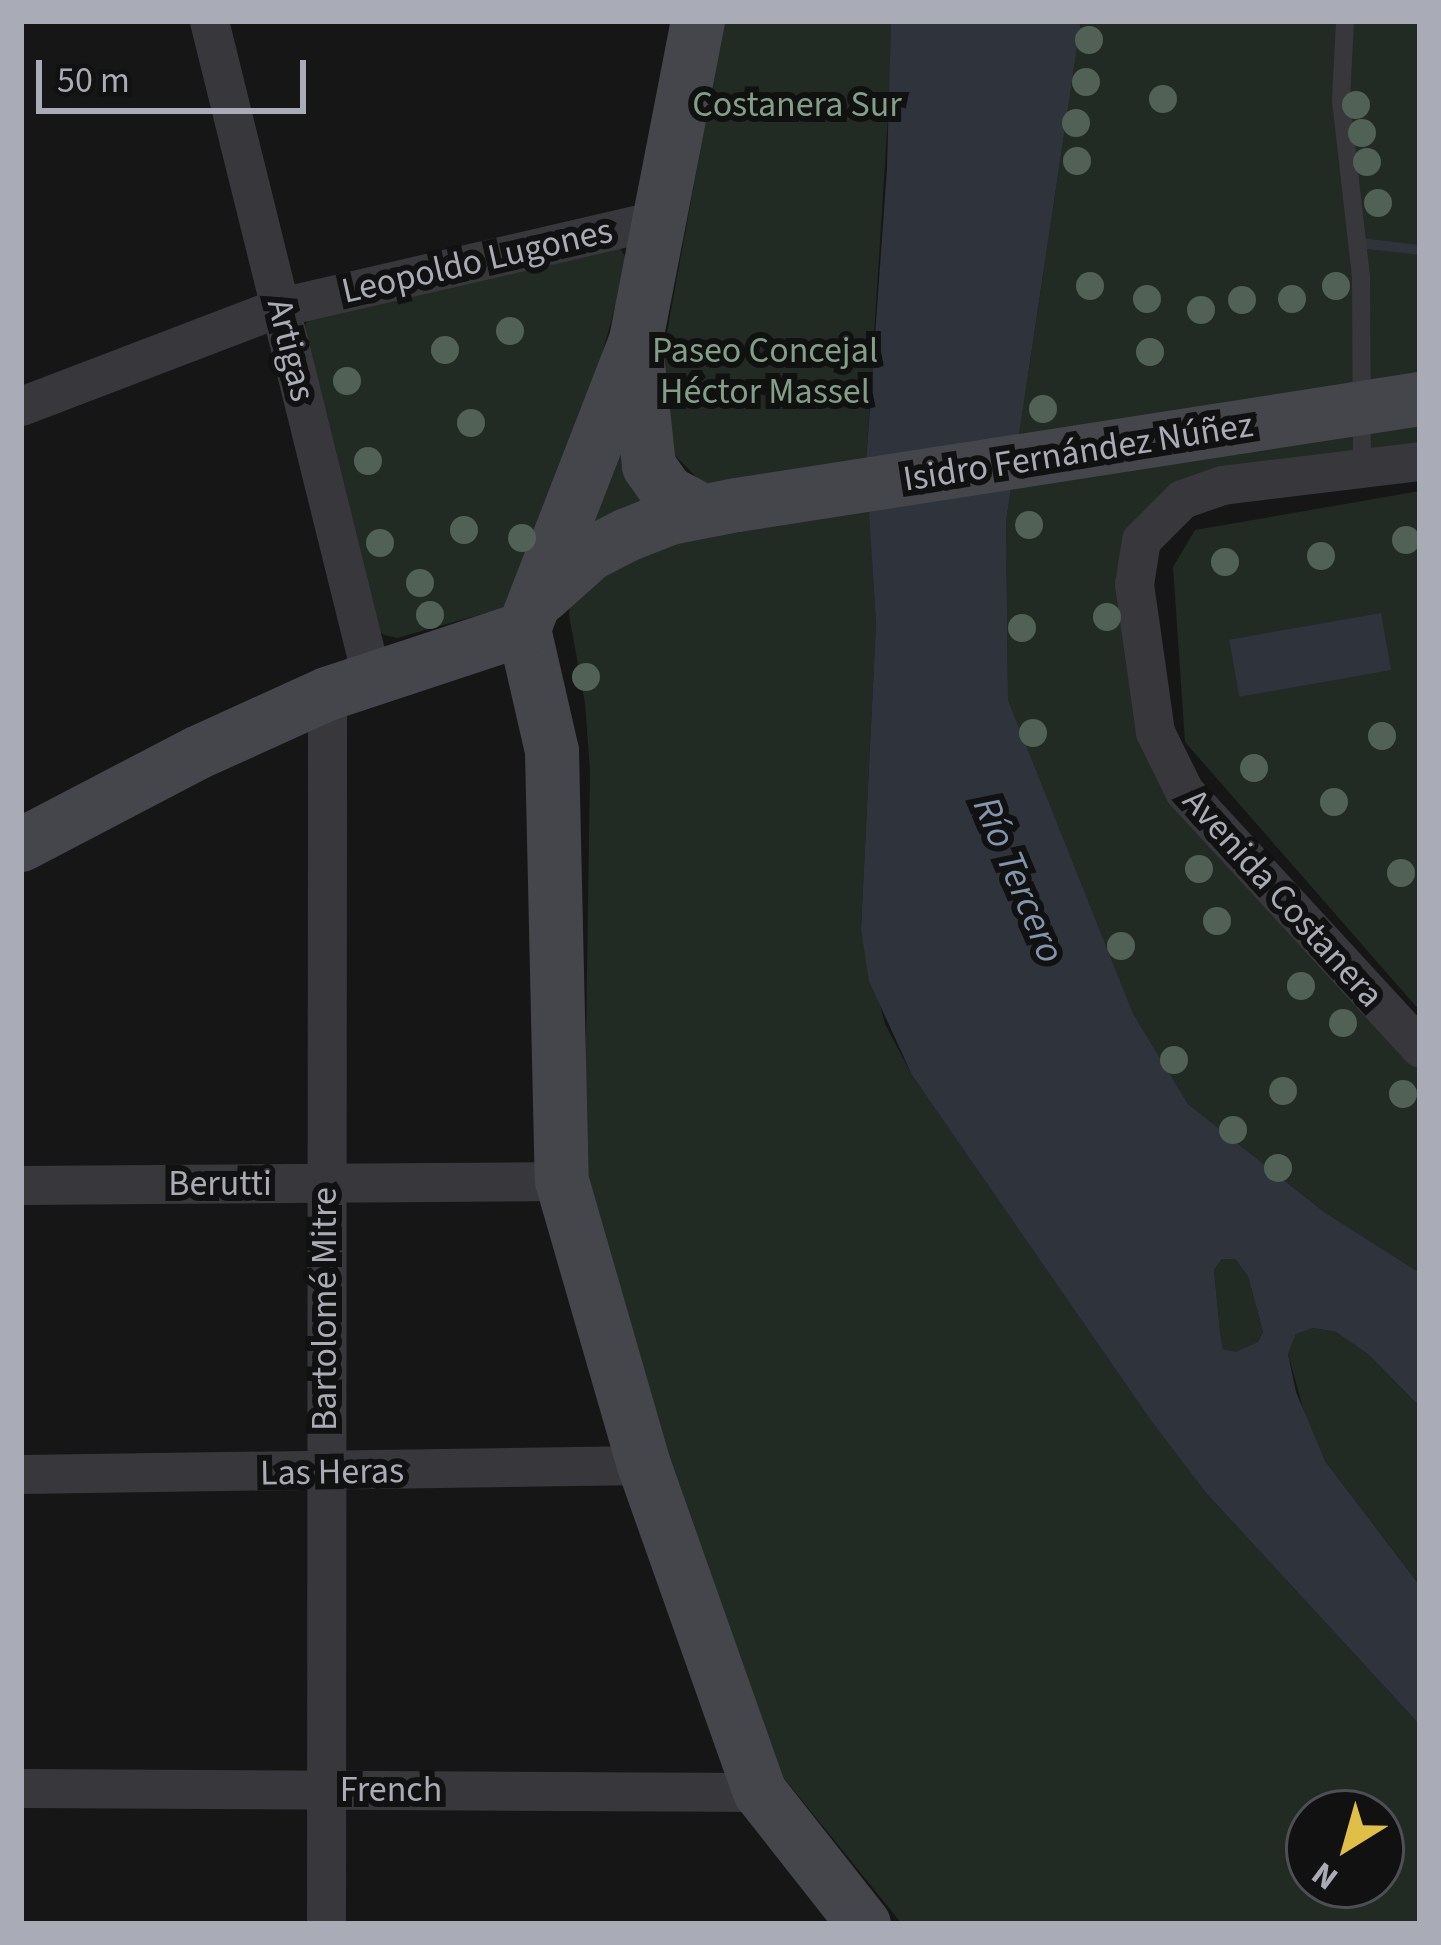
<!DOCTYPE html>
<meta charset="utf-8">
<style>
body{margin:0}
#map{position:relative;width:1441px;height:1945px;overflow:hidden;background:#161617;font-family:"Source Sans 3",sans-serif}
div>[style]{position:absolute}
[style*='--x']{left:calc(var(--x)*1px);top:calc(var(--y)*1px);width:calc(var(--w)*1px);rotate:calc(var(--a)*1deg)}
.green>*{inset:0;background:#222a24}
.water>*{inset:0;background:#2f343c;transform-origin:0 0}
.stream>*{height:10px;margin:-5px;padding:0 5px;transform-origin:5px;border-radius:5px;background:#2f343c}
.lane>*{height:18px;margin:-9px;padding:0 9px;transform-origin:9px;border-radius:9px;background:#37373c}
.street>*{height:39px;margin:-19.5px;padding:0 19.5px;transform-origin:19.5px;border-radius:19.5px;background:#37373c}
.secondary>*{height:54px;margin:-27px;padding:0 27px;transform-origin:27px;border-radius:27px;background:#45464c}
.secondary-bridge>*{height:54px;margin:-27px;padding:0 27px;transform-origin:27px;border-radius:27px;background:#45464c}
.trees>*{width:28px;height:28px;margin:-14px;border-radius:50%;background:#516155}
span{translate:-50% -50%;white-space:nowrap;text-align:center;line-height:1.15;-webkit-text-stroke:12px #111112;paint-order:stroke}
.park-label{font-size:36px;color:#829f87}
.street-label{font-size:36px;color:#a9abb6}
.water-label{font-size:39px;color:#8394ad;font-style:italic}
.frame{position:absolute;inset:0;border:24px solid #a9abb6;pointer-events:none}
.north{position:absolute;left:1285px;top:1789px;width:120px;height:120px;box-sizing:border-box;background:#111112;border:3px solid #4e4f54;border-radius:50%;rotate:217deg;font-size:33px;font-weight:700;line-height:48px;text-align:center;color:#a9abb6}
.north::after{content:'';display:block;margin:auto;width:42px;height:54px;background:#dfbf45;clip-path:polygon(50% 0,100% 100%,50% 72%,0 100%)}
.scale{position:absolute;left:36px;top:60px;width:270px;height:54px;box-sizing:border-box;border:6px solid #a9abb6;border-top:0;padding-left:15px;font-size:36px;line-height:42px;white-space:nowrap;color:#a9abb6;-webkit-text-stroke:9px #111112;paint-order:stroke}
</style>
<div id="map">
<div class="green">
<i style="clip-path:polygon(724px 21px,891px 21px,890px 85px,866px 462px,706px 487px,673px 453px,662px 359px)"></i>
<i style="clip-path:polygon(1081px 21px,1420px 21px,1420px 452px,1144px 514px,1139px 708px,1420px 1062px,1420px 1273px,1324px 1212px,1188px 1104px,1133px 1015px,1008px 700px,1006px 522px)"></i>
<i style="clip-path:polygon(618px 245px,628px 261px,593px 386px,504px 608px,397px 638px,384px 635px,378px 630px,304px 330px,307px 321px,313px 314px)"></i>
<i style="clip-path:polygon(627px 403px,667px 505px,586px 540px)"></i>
<i style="clip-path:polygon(1420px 491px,1420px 1011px,1185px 742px,1173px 567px,1195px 530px)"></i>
<i style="clip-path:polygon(evenodd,869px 500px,876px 624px,861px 929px,885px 1024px,912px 1075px,1208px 1495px,1420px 1725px,1420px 1924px,902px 1924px,771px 1762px,665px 1468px,584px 1171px,590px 771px,585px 703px,569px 615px,570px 606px,635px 552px,869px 500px,1309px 1813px,1381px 1813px,1381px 1885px,1309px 1885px,1309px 1813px)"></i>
<i style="clip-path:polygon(1222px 1259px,1235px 1259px,1248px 1276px,1263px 1332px,1258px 1342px,1236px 1353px,1223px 1349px,1220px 1332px,1214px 1270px)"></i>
<i style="clip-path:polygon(1313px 1328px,1336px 1332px,1369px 1355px,1420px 1407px,1420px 1586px,1325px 1461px,1308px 1426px,1288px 1354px,1296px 1334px)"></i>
</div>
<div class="water">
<i style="clip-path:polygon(evenodd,891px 21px,1081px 21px,1006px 522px,1008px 700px,1133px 1014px,1188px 1104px,1324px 1212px,1420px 1273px,1420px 1407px,1369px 1355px,1336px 1332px,1313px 1328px,1296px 1334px,1288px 1354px,1296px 1392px,1325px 1461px,1420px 1586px,1420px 1725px,1208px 1495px,1153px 1423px,912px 1075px,869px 981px,861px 929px,876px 624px,866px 462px,887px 169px,891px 21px,1222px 1259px,1235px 1259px,1248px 1276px,1263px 1332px,1258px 1342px,1236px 1352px,1223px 1349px,1220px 1332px,1214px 1270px,1222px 1259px)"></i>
<i style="left:1381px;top:613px;width:58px;height:154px;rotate:80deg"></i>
</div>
<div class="stream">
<i style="--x:1359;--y:243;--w:61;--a:6.5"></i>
</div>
<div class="lane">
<i style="--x:1345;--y:21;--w:80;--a:92.9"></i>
<i style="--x:1341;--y:101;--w:177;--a:83.5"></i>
<i style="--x:1361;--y:277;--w:190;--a:89.7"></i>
</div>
<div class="street">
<i style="--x:209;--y:21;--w:678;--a:76.09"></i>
<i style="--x:21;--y:406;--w:277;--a:-20.9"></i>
<i style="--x:280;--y:307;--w:394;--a:-13"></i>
<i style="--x:1420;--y:461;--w:199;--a:173.1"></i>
<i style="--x:1222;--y:485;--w:42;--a:160.7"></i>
<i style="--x:1182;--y:499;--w:58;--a:135"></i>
<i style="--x:1141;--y:540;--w:45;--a:99"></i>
<i style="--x:1134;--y:584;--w:149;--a:81.9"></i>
<i style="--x:1155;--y:732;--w:66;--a:63.8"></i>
<i style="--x:1184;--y:791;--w:349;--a:47.4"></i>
<i style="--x:21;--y:1185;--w:541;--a:-0.42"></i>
<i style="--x:21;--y:1474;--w:623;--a:-0.83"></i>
<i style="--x:21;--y:1788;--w:739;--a:0.31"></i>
<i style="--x:326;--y:1924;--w:1230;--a:-89.95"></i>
</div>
<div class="secondary">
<i style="--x:637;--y:355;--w:112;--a:83.8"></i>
<i style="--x:649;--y:466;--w:32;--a:55"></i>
<i style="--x:667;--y:492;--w:40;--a:28"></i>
<i style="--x:543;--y:596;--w:63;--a:-41.8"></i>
<i style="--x:590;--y:554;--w:42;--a:-27.2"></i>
<i style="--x:627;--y:535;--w:46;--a:-21.6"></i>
<i style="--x:670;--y:518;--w:68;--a:-11"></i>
<i style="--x:524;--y:629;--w:125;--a:77.1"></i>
<i style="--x:552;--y:751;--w:430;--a:88.7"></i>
<i style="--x:562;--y:1181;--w:296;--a:73.9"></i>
<i style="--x:644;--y:1465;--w:347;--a:70.5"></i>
<i style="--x:760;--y:1792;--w:168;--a:51.8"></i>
<i style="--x:524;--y:629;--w:310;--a:-68.8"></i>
<i style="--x:636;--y:340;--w:325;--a:-79"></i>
<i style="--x:21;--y:845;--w:199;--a:-27.6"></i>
<i style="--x:197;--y:753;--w:143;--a:-24.4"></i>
<i style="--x:327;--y:694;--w:207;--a:-18.3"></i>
</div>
<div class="secondary-bridge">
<i style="--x:737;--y:505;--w:691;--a:-8.82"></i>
</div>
<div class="trees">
<i style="left:1089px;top:40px"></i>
<i style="left:1086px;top:82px"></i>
<i style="left:1163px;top:99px"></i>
<i style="left:1356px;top:105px"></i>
<i style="left:1076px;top:123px"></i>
<i style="left:1362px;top:133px"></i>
<i style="left:1077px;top:161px"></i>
<i style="left:1367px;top:162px"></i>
<i style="left:1378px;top:203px"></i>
<i style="left:1090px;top:286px"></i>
<i style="left:1336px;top:286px"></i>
<i style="left:1147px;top:299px"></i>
<i style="left:1292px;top:299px"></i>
<i style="left:1242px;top:300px"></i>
<i style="left:1201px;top:310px"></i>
<i style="left:510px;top:331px"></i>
<i style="left:445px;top:350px"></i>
<i style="left:1150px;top:352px"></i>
<i style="left:347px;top:381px"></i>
<i style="left:1043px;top:409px"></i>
<i style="left:471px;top:423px"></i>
<i style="left:368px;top:461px"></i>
<i style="left:1029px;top:525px"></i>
<i style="left:464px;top:530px"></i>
<i style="left:522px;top:538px"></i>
<i style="left:1406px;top:540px"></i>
<i style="left:380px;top:543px"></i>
<i style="left:1321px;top:556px"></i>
<i style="left:1225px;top:562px"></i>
<i style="left:420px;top:583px"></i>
<i style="left:430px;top:615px"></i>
<i style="left:1107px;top:617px"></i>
<i style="left:1022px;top:628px"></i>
<i style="left:586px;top:677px"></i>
<i style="left:1033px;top:733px"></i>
<i style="left:1382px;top:736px"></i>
<i style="left:1254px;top:768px"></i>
<i style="left:1334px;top:802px"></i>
<i style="left:1199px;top:869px"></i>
<i style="left:1401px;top:873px"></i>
<i style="left:1217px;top:921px"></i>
<i style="left:1121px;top:946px"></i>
<i style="left:1301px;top:986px"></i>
<i style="left:1343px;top:1023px"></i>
<i style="left:1174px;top:1060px"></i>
<i style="left:1283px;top:1091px"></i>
<i style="left:1403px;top:1094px"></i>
<i style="left:1233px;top:1130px"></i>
<i style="left:1278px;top:1168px"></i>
</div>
<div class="park-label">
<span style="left:797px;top:105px">Costanera Sur</span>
<span style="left:765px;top:371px">Paseo Concejal<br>Héctor Massel</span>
</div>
<div class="street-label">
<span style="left:477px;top:261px;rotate:-13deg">Leopoldo Lugones</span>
<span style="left:291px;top:350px;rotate:76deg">Artigas</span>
<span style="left:1078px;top:452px;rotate:-9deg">Isidro Fernández Núñez</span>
<span style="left:1283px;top:898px;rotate:48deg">Avenida Costanera</span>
<span style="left:220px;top:1184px">Berutti</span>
<span style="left:325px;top:1309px;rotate:-90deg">Bartolomé Mitre</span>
<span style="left:332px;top:1472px;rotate:-1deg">Las Heras</span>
<span style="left:391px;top:1790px">French</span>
</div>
<div class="water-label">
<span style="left:1018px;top:880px;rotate:67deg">Río Tercero</span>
</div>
<div class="frame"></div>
<div class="north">N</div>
<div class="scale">50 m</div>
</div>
